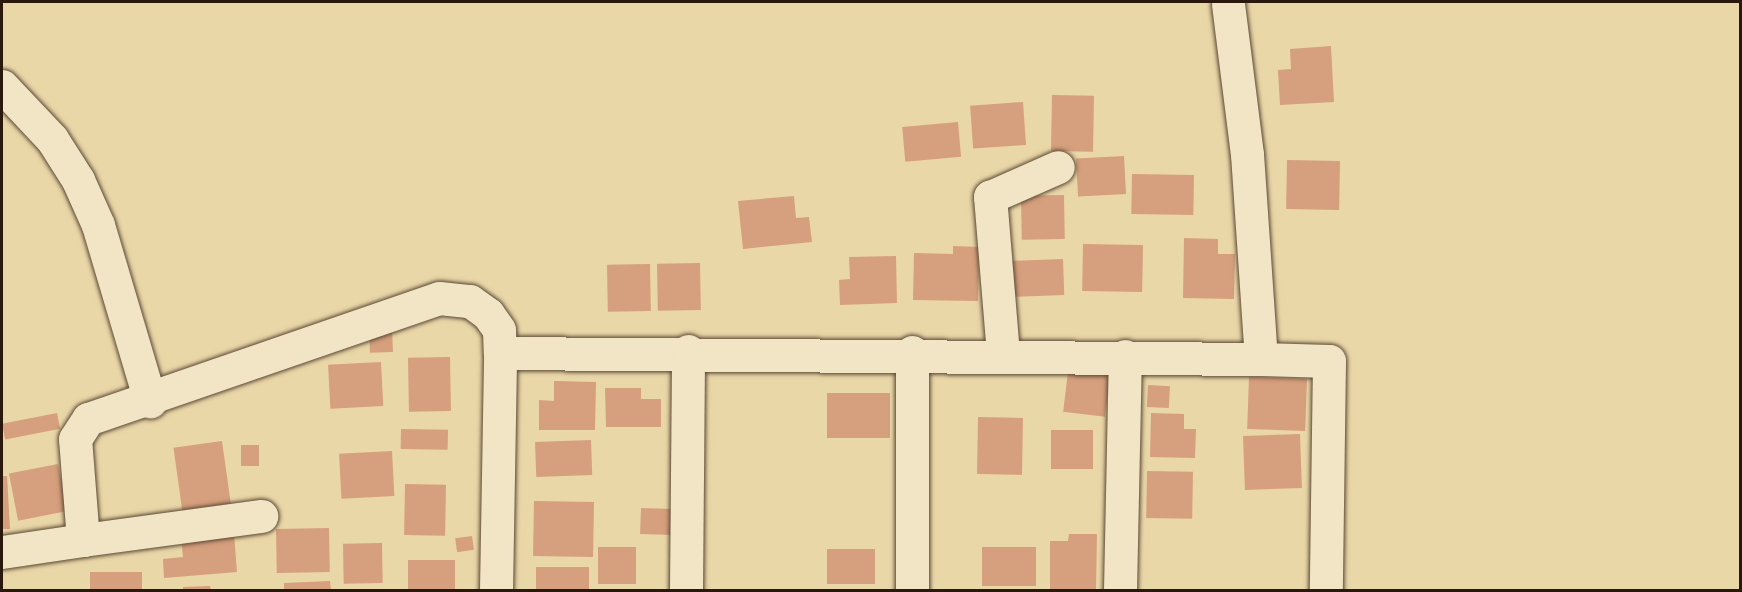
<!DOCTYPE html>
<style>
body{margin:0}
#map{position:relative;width:1742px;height:592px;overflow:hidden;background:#ead7a8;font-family:"Sorts Mill Goudy",serif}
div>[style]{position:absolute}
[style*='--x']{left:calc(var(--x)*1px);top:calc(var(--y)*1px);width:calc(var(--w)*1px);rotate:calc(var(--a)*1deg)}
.building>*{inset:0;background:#d69f7d;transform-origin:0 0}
.roads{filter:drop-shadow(0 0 2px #5b4834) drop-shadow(0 0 2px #5b4834)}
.minor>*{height:33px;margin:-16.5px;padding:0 16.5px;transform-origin:16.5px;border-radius:16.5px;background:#f1e5c6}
span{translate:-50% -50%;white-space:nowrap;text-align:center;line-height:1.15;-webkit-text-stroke:6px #f1e5c6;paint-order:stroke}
.frame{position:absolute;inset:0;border:3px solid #2b180d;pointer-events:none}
</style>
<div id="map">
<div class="building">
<i style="clip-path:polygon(1331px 46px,1334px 102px,1280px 105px,1278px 70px,1291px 69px,1290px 49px)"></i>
<i style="left:1052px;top:95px;width:42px;height:56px;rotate:1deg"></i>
<i style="left:1023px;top:102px;width:43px;height:53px;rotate:86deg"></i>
<i style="left:958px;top:122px;width:35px;height:56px;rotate:85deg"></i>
<i style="left:1124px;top:156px;width:38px;height:48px;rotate:87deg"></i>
<i style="left:1287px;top:160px;width:53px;height:49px;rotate:1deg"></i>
<i style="left:1132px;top:174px;width:62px;height:40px;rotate:1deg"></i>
<i style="left:1064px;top:195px;width:44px;height:43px;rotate:89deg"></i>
<i style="clip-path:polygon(794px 196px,796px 218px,809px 217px,812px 242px,743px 249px,738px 201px)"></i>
<i style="clip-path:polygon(1184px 238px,1218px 239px,1218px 254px,1235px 254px,1234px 299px,1183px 298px)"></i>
<i style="left:1083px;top:244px;width:60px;height:47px;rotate:1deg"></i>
<i style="clip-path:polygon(953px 246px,979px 247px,978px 301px,913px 300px,914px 253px,953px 254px)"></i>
<i style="clip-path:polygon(896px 256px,897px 303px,840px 305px,839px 280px,850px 279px,849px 257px)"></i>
<i style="left:1063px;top:259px;width:36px;height:51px;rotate:88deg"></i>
<i style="left:700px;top:263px;width:47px;height:43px;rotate:89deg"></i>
<i style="left:650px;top:264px;width:47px;height:43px;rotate:89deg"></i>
<i style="left:392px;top:326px;width:26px;height:23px;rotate:88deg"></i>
<i style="left:450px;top:357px;width:54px;height:42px;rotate:89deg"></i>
<i style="left:381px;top:362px;width:44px;height:53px;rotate:87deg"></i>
<i style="left:1069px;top:364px;width:42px;height:48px;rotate:7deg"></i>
<i style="left:1249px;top:377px;width:58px;height:52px;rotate:2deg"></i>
<i style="clip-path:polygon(554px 381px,596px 382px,595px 430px,539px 430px,539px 400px,554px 401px)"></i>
<i style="left:1148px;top:385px;width:22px;height:22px;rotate:3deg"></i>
<i style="clip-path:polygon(605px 388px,641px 388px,641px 399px,661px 399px,661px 427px,606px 427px)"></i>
<i style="left:827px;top:393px;width:63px;height:45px"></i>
<i style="left:57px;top:413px;width:16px;height:56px;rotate:79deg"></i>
<i style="clip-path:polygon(1151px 413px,1184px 414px,1184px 429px,1196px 429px,1195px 458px,1150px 457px)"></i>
<i style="left:978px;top:417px;width:45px;height:57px;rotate:1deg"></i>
<i style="left:401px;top:429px;width:47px;height:20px;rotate:1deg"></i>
<i style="left:1051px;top:430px;width:42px;height:39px"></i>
<i style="left:1300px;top:434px;width:54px;height:57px;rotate:88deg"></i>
<i style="left:591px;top:440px;width:35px;height:56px;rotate:88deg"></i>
<i style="left:222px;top:441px;width:63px;height:49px;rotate:82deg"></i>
<i style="left:241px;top:445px;width:18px;height:21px"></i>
<i style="left:392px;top:451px;width:45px;height:53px;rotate:87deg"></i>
<i style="left:58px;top:464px;width:48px;height:50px;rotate:79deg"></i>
<i style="left:1147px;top:471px;width:46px;height:47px;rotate:1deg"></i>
<i style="clip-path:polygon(2px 476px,7px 476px,10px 529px,2px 529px)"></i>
<i style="left:405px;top:484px;width:41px;height:51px;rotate:1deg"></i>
<i style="left:534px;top:501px;width:60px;height:55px;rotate:1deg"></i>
<i style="left:641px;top:508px;width:32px;height:26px;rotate:2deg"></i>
<i style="left:329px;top:528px;width:44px;height:53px;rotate:89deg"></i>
<i style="clip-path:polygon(234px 533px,237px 572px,164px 578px,163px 559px,183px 557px,181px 537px)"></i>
<i style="clip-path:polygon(1069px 534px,1097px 534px,1096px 589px,1050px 589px,1050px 541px,1068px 541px)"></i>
<i style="left:472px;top:536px;width:14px;height:17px;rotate:82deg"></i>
<i style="left:382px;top:543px;width:40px;height:39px;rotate:89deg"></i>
<i style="left:598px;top:547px;width:38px;height:37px"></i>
<i style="left:982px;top:547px;width:54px;height:39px"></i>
<i style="left:827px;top:549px;width:48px;height:35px"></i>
<i style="left:408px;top:560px;width:47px;height:30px"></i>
<i style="left:589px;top:567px;width:23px;height:53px;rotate:90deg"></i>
<i style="left:90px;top:572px;width:52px;height:18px"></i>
<i style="clip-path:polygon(330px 581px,331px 590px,284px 590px,284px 583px)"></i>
<i style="clip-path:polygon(210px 586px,211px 590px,183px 590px,183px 587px)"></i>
</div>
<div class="roads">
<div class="minor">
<i style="--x:1228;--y:4;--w:151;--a:82.8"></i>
<i style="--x:1247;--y:154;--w:205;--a:86.1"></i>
<i style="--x:1261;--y:359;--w:68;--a:1.7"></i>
<i style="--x:1329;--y:361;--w:229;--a:90.8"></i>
<i style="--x:2;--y:86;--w:73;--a:46.7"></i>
<i style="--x:52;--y:139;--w:49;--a:57.6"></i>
<i style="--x:78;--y:180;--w:49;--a:66"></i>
<i style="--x:98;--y:225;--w:184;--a:73.5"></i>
<i style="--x:912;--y:352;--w:238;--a:90"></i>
<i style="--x:1003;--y:354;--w:158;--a:-94.7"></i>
<i style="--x:990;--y:197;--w:74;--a:-23.8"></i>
<i style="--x:83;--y:540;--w:180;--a:-7.7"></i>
<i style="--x:2;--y:552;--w:82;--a:-8.4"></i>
<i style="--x:83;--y:540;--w:101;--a:-94.5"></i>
<i style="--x:75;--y:439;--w:24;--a:-57"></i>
<i style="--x:88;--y:419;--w:371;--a:-19"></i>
<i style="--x:439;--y:298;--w:31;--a:6"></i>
<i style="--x:470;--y:301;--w:22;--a:36"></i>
<i style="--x:488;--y:314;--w:19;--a:55"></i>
<i style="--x:499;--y:330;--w:23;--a:88"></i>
<i style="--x:496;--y:590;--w:237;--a:-89"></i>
<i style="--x:500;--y:353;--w:761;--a:0.45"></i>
<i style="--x:686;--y:590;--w:239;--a:-89.5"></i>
<i style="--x:1120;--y:590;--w:234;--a:-88.8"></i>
</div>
</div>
<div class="frame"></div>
</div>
